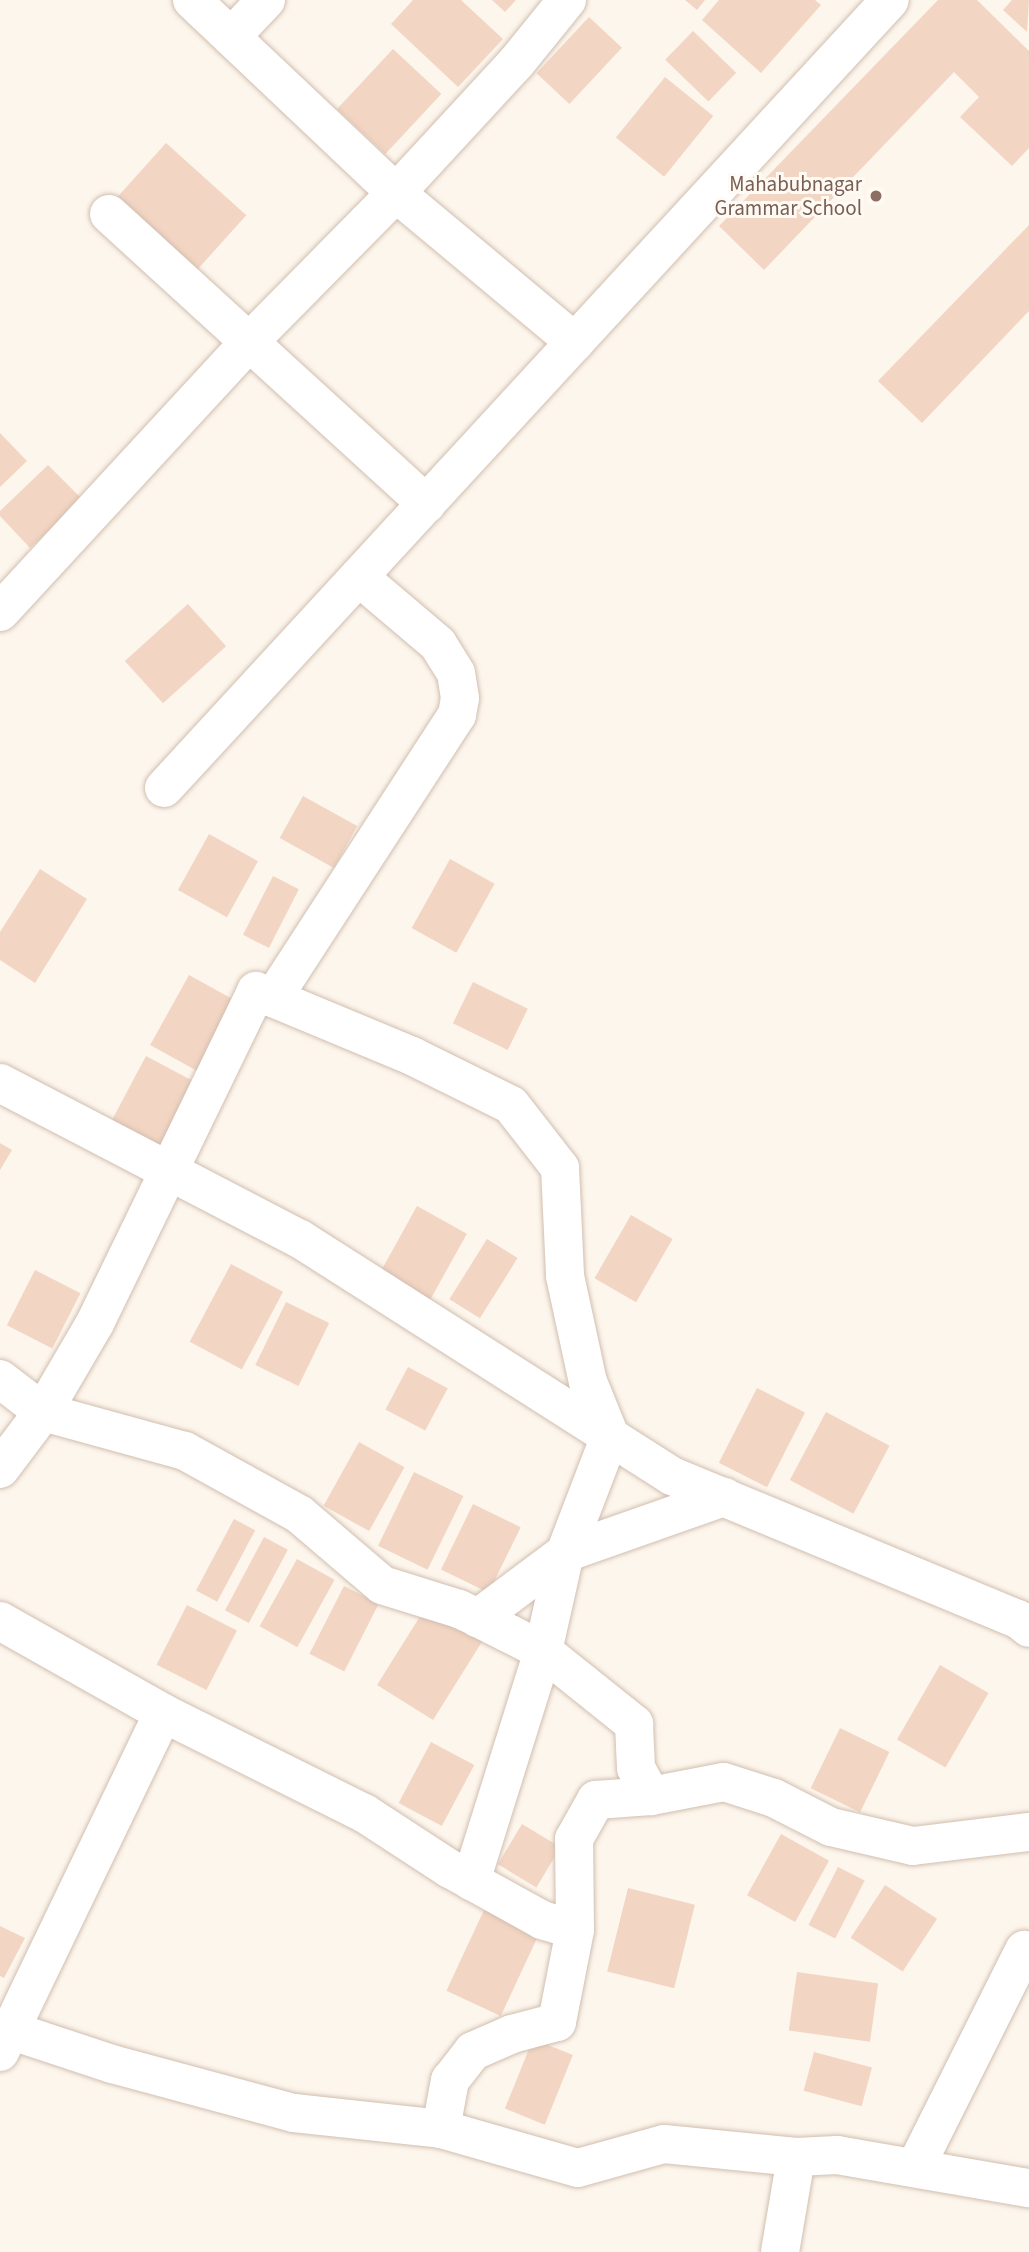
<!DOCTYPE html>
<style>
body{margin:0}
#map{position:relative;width:1029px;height:2252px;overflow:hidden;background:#fdf6ec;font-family:"Source Sans 3",sans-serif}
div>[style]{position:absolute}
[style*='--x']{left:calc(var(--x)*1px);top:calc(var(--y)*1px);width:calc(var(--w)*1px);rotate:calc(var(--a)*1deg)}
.building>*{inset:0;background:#f3d5c3;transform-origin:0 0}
.roads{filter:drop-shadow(0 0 2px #d1beb0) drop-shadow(0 0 2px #d1beb0)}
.minor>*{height:38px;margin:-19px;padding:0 19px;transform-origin:19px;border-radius:19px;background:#fff}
.dots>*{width:19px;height:19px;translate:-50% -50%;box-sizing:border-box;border:4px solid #fffaf3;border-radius:50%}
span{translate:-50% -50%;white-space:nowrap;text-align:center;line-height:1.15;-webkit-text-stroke:6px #fffaf3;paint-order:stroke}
.education-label{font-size:21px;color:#785e54}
.right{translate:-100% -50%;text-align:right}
</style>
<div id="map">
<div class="building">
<i style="clip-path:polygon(413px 0,461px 0,503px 39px,458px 87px,391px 24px)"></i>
<i style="clip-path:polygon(492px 0,516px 0,505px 12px)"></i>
<i style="clip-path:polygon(685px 0,705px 0,697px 10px)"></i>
<i style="clip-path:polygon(719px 0,815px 0,821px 5px,761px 73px,702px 20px)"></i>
<i style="clip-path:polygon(938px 0,977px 0,1029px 51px,1029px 148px,1012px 166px,960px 117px,979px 97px,954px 72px,764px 270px,719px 226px)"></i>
<i style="clip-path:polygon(1012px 0,1029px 0,1027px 32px,1003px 10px)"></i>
<i style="left:589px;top:17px;width:45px;height:77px;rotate:43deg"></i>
<i style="left:693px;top:31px;width:60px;height:40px;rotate:44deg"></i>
<i style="left:393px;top:49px;width:66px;height:82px;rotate:43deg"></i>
<i style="left:665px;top:77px;width:62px;height:78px;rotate:39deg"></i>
<i style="left:166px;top:143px;width:108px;height:81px;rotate:42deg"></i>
<i style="clip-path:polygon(1029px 225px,1029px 311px,922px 423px,878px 381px)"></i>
<i style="clip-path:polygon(0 433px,27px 461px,0 487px)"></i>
<i style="clip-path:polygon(48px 465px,82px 499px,30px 548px,0 516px,0 511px)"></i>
<i style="left:188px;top:604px;width:57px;height:85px;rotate:48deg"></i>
<i style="left:303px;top:796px;width:62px;height:48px;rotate:29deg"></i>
<i style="left:209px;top:834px;width:56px;height:64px;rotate:29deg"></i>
<i style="left:450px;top:859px;width:51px;height:79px;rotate:29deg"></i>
<i style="clip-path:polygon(40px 869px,87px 899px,35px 983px,0 960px,0 932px)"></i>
<i style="left:273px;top:876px;width:29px;height:66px;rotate:27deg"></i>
<i style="left:189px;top:975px;width:60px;height:80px;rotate:29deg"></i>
<i style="left:473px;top:982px;width:61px;height:46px;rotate:26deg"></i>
<i style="left:146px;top:1056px;width:58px;height:80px;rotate:28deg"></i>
<i style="clip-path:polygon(0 1143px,12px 1150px,0 1170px)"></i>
<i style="left:417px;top:1206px;width:57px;height:77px;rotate:29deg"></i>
<i style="left:631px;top:1215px;width:48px;height:73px;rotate:30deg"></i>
<i style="left:487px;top:1239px;width:36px;height:71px;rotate:32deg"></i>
<i style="left:231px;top:1264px;width:59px;height:88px;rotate:28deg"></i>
<i style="left:35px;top:1270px;width:51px;height:62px;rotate:27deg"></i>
<i style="left:286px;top:1302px;width:48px;height:70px;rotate:26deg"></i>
<i style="left:408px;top:1367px;width:45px;height:48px;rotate:28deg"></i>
<i style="left:757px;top:1388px;width:54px;height:84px;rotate:27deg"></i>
<i style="left:826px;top:1412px;width:72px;height:77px;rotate:28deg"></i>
<i style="left:359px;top:1442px;width:52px;height:73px;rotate:29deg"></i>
<i style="left:414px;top:1472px;width:55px;height:82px;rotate:26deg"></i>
<i style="left:473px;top:1504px;width:53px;height:73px;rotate:26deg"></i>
<i style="left:234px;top:1519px;width:24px;height:81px;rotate:28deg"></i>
<i style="left:264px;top:1537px;width:27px;height:83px;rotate:28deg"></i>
<i style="left:297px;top:1559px;width:43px;height:77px;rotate:29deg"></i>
<i style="left:344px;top:1586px;width:39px;height:76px;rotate:27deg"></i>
<i style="left:429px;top:1602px;width:66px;height:98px;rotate:32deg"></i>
<i style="left:187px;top:1605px;width:56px;height:67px;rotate:27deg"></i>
<i style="left:940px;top:1665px;width:56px;height:86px;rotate:30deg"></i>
<i style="left:840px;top:1728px;width:55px;height:67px;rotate:26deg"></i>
<i style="left:431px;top:1742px;width:49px;height:69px;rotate:28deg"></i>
<i style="left:522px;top:1824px;width:45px;height:47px;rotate:31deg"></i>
<i style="left:781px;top:1834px;width:55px;height:70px;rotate:29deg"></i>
<i style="left:838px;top:1867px;width:30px;height:65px;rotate:27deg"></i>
<i style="left:885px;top:1885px;width:62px;height:63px;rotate:33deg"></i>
<i style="left:628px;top:1888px;width:69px;height:86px;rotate:14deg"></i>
<i style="left:484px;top:1910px;width:60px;height:89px;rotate:25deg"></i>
<i style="clip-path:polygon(0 1926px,25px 1938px,4px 1978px,0 1976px)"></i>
<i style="left:797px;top:1972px;width:82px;height:59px;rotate:8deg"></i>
<i style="left:533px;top:2039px;width:43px;height:75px;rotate:22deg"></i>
<i style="left:814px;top:2052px;width:60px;height:40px;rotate:15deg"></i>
</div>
<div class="roads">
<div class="minor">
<i style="--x:192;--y:0;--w:281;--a:43.4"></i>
<i style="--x:396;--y:193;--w:233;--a:39.8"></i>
<i style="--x:231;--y:37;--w:51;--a:-46.6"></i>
<i style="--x:109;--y:214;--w:430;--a:42.4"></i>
<i style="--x:0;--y:612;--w:367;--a:-47.3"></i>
<i style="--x:249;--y:342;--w:209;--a:-45.4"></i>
<i style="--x:396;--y:193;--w:177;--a:-47.3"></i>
<i style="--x:516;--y:63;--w:81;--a:-51"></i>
<i style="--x:164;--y:788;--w:1071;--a:-47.35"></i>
<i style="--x:273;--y:998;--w:338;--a:-57"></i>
<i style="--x:457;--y:715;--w:17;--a:-80"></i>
<i style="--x:460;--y:698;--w:25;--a:-99"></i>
<i style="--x:456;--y:673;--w:34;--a:-122"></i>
<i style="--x:438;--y:644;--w:104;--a:-139.7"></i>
<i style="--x:0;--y:1083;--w:338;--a:27.5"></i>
<i style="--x:300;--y:1239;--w:441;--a:32.5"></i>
<i style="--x:672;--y:1476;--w:374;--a:22.5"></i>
<i style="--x:1018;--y:1619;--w:14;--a:39"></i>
<i style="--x:0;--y:1379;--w:54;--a:37.5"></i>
<i style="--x:43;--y:1412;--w:147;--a:15.4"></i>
<i style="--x:185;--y:1451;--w:130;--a:28.9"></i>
<i style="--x:299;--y:1514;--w:109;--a:40.5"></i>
<i style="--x:382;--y:1585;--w:81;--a:17.3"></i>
<i style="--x:459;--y:1609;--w:21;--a:25"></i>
<i style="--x:478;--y:1618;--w:34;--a:27"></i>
<i style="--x:508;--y:1633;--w:39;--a:27"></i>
<i style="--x:543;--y:1651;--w:100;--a:-77.3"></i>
<i style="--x:565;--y:1553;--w:109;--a:143.2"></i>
<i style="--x:0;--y:1469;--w:71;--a:-53"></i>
<i style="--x:43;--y:1412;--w:103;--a:-59.7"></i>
<i style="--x:95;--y:1323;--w:369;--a:-64.1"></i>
<i style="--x:256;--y:991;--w:169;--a:22.6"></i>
<i style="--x:412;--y:1056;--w:110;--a:26.3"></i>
<i style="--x:511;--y:1105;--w:80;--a:52.1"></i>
<i style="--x:560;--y:1168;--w:108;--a:87.3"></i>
<i style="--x:565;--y:1276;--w:108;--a:77.8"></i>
<i style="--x:588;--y:1382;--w:58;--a:67.8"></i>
<i style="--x:610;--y:1436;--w:125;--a:111"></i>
<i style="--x:565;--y:1553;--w:169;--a:-19.4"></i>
<i style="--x:0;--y:1621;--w:187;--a:29.4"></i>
<i style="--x:163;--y:1713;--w:225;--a:26.5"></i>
<i style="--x:364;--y:1813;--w:103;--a:33.1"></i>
<i style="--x:450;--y:1869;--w:105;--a:29"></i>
<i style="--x:542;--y:1920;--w:34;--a:17"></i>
<i style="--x:575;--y:1930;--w:94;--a:101.1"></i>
<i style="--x:557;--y:2022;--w:47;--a:165.1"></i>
<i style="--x:512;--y:2034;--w:43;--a:156.4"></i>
<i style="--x:473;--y:2051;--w:37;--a:128"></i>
<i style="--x:450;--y:2080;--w:50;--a:100.4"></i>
<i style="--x:471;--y:1881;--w:241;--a:-72.6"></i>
<i style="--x:543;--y:1651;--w:117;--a:38.7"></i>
<i style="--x:634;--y:1724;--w:44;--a:87.4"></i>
<i style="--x:636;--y:1768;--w:32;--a:62"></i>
<i style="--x:575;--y:1930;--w:91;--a:-90.6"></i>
<i style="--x:574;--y:1839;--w:45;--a:-60.6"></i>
<i style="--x:596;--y:1800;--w:55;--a:-4.2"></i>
<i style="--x:651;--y:1796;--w:74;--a:-10.9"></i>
<i style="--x:724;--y:1782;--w:52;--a:17.7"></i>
<i style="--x:774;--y:1798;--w:64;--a:27"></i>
<i style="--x:831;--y:1827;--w:84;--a:13"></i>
<i style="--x:913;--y:1846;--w:117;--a:-6.9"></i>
<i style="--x:0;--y:2027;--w:118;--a:18.3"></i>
<i style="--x:112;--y:2064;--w:188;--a:15.1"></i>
<i style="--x:294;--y:2113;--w:148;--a:6.2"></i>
<i style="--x:441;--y:2129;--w:142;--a:15.9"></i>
<i style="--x:578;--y:2168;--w:89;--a:-15.6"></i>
<i style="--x:664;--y:2144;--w:133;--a:5.6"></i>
<i style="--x:0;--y:2052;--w:376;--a:-64.3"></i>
<i style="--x:915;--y:2168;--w:244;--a:-63.4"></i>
<i style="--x:780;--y:2252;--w:96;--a:-80.4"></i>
<i style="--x:796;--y:2157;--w:41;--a:-2.8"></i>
<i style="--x:837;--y:2155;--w:195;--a:9.8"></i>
</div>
</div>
<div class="dots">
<i style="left:876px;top:196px;background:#8d6e63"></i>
</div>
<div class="education-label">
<span class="right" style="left:862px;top:196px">Mahabubnagar<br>Grammar School</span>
</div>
</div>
